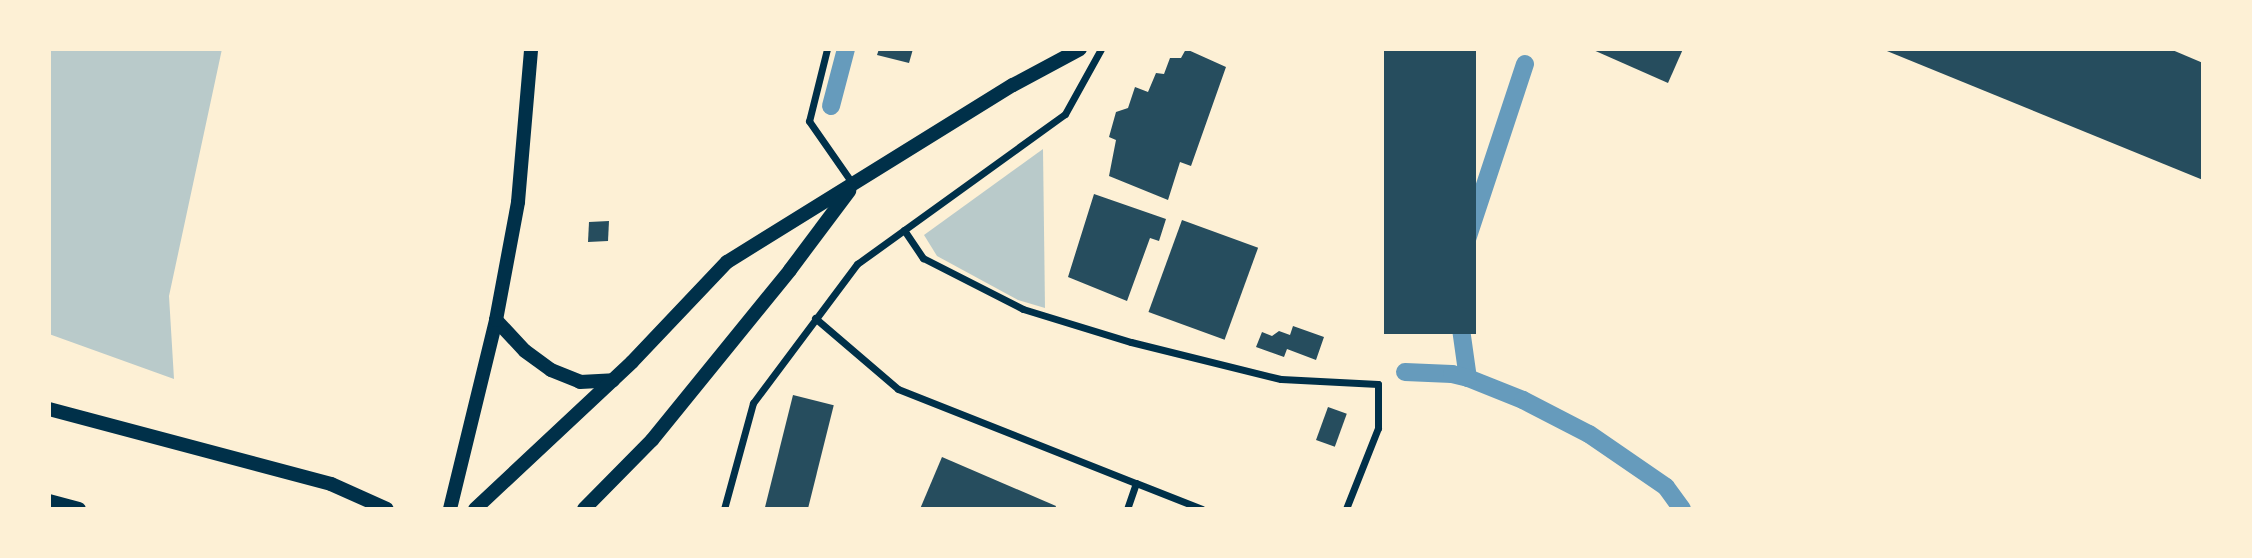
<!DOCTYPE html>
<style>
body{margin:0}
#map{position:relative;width:2252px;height:558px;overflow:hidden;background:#fdf0d5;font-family:"Space Grotesk",sans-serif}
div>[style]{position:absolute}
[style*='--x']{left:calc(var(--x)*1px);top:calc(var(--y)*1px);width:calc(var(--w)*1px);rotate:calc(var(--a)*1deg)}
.green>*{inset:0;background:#b9caca}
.stream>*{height:18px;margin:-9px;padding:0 9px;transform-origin:9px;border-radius:9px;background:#669bbc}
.building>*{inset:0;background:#264d5e;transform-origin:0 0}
.minor>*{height:7px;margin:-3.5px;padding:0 3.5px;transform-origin:3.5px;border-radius:3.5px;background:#003049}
.secondary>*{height:14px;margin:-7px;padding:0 7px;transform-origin:7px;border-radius:7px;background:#003049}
span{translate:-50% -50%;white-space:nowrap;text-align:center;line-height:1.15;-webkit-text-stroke:7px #fdf0d5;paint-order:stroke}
.frame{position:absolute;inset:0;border:51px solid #fdf0d5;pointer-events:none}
</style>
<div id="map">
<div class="green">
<i style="clip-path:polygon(49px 49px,222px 49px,169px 296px,174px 379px,49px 334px)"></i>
<i style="clip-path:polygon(1043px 149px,1045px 308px,1018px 300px,937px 256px,924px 235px)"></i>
</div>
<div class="stream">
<i style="--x:1525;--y:64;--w:226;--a:108.3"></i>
<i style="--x:1454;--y:279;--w:100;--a:82"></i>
<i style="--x:1468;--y:378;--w:59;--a:21.8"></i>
<i style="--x:1523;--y:400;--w:74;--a:27.3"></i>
<i style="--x:1589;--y:434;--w:93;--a:34.5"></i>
<i style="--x:1666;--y:487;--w:27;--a:54"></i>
<i style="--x:831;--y:106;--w:59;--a:-75.3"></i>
<i style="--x:1405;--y:372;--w:47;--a:2.4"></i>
<i style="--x:1452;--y:374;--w:16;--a:14"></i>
</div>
<div class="building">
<i style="clip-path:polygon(879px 49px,913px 49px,909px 63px,877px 55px)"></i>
<i style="clip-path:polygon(1186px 49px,1226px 67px,1191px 166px,1180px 162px,1168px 200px,1109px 176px,1116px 140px,1109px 137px,1116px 112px,1128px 108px,1135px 87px,1148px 92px,1156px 73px,1164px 74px,1170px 58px,1181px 58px)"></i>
<i style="left:1384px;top:49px;width:92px;height:285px"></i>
<i style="clip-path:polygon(1591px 49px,1683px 49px,1668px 83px)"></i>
<i style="clip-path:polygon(1882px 49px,2170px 49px,2203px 63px,2203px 180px)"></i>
<i style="clip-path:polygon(1094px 194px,1166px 219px,1159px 241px,1150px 238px,1127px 301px,1068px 277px)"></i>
<i style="left:1182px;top:220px;width:81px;height:98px;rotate:20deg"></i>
<i style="clip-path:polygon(609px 221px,608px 241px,588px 242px,589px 222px)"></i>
<i style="clip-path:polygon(1293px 326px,1324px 337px,1316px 360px,1287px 349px,1284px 357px,1256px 347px,1262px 332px,1272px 336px,1279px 331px,1290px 335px)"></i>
<i style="left:793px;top:395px;width:42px;height:117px;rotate:14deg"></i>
<i style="left:1328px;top:407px;width:20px;height:35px;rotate:20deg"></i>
<i style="clip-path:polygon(942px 457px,1056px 506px,1055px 509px,920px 509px)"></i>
</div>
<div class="minor">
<i style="--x:827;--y:49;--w:74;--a:104"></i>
<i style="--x:809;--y:121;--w:77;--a:55.1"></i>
<i style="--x:904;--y:230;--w:34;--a:56"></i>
<i style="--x:923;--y:258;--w:112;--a:27"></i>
<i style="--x:1023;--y:309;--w:113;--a:17"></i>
<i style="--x:1131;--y:342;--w:154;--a:13.9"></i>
<i style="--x:1281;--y:379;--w:97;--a:3"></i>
<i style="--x:1378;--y:384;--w:44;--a:90"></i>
<i style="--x:1378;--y:428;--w:87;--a:111.6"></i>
<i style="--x:815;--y:318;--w:109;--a:40.5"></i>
<i style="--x:898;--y:389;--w:256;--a:21.6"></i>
<i style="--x:1136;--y:483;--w:28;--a:109"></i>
<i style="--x:1136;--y:483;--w:71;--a:21.5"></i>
<i style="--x:724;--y:509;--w:110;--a:-74.7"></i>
<i style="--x:753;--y:403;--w:174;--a:-53.2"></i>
<i style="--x:857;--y:264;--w:256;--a:-35.8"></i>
<i style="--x:1065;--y:114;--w:74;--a:-61"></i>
</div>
<div class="secondary">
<i style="--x:496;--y:320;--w:42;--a:46.9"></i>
<i style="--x:525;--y:351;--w:32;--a:36"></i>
<i style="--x:551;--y:370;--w:31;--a:22"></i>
<i style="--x:580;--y:382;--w:33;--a:-3"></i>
<i style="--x:49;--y:409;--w:292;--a:14.9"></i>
<i style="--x:331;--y:484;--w:61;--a:24.1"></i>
<i style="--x:49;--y:501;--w:31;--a:15"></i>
<i style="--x:450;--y:509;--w:195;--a:-76.3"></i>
<i style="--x:496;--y:320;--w:120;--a:-79.4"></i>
<i style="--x:518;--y:202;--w:154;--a:-85.1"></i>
<i style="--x:475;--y:509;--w:215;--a:-43.1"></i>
<i style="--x:632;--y:362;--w:138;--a:-46.5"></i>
<i style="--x:727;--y:262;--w:336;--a:-31.8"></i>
<i style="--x:1013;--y:85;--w:76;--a:-28.2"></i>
<i style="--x:584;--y:509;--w:97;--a:-45.4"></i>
<i style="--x:652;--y:440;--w:219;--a:-50.9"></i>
<i style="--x:790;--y:270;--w:99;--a:-53.2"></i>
</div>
<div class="frame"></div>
</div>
